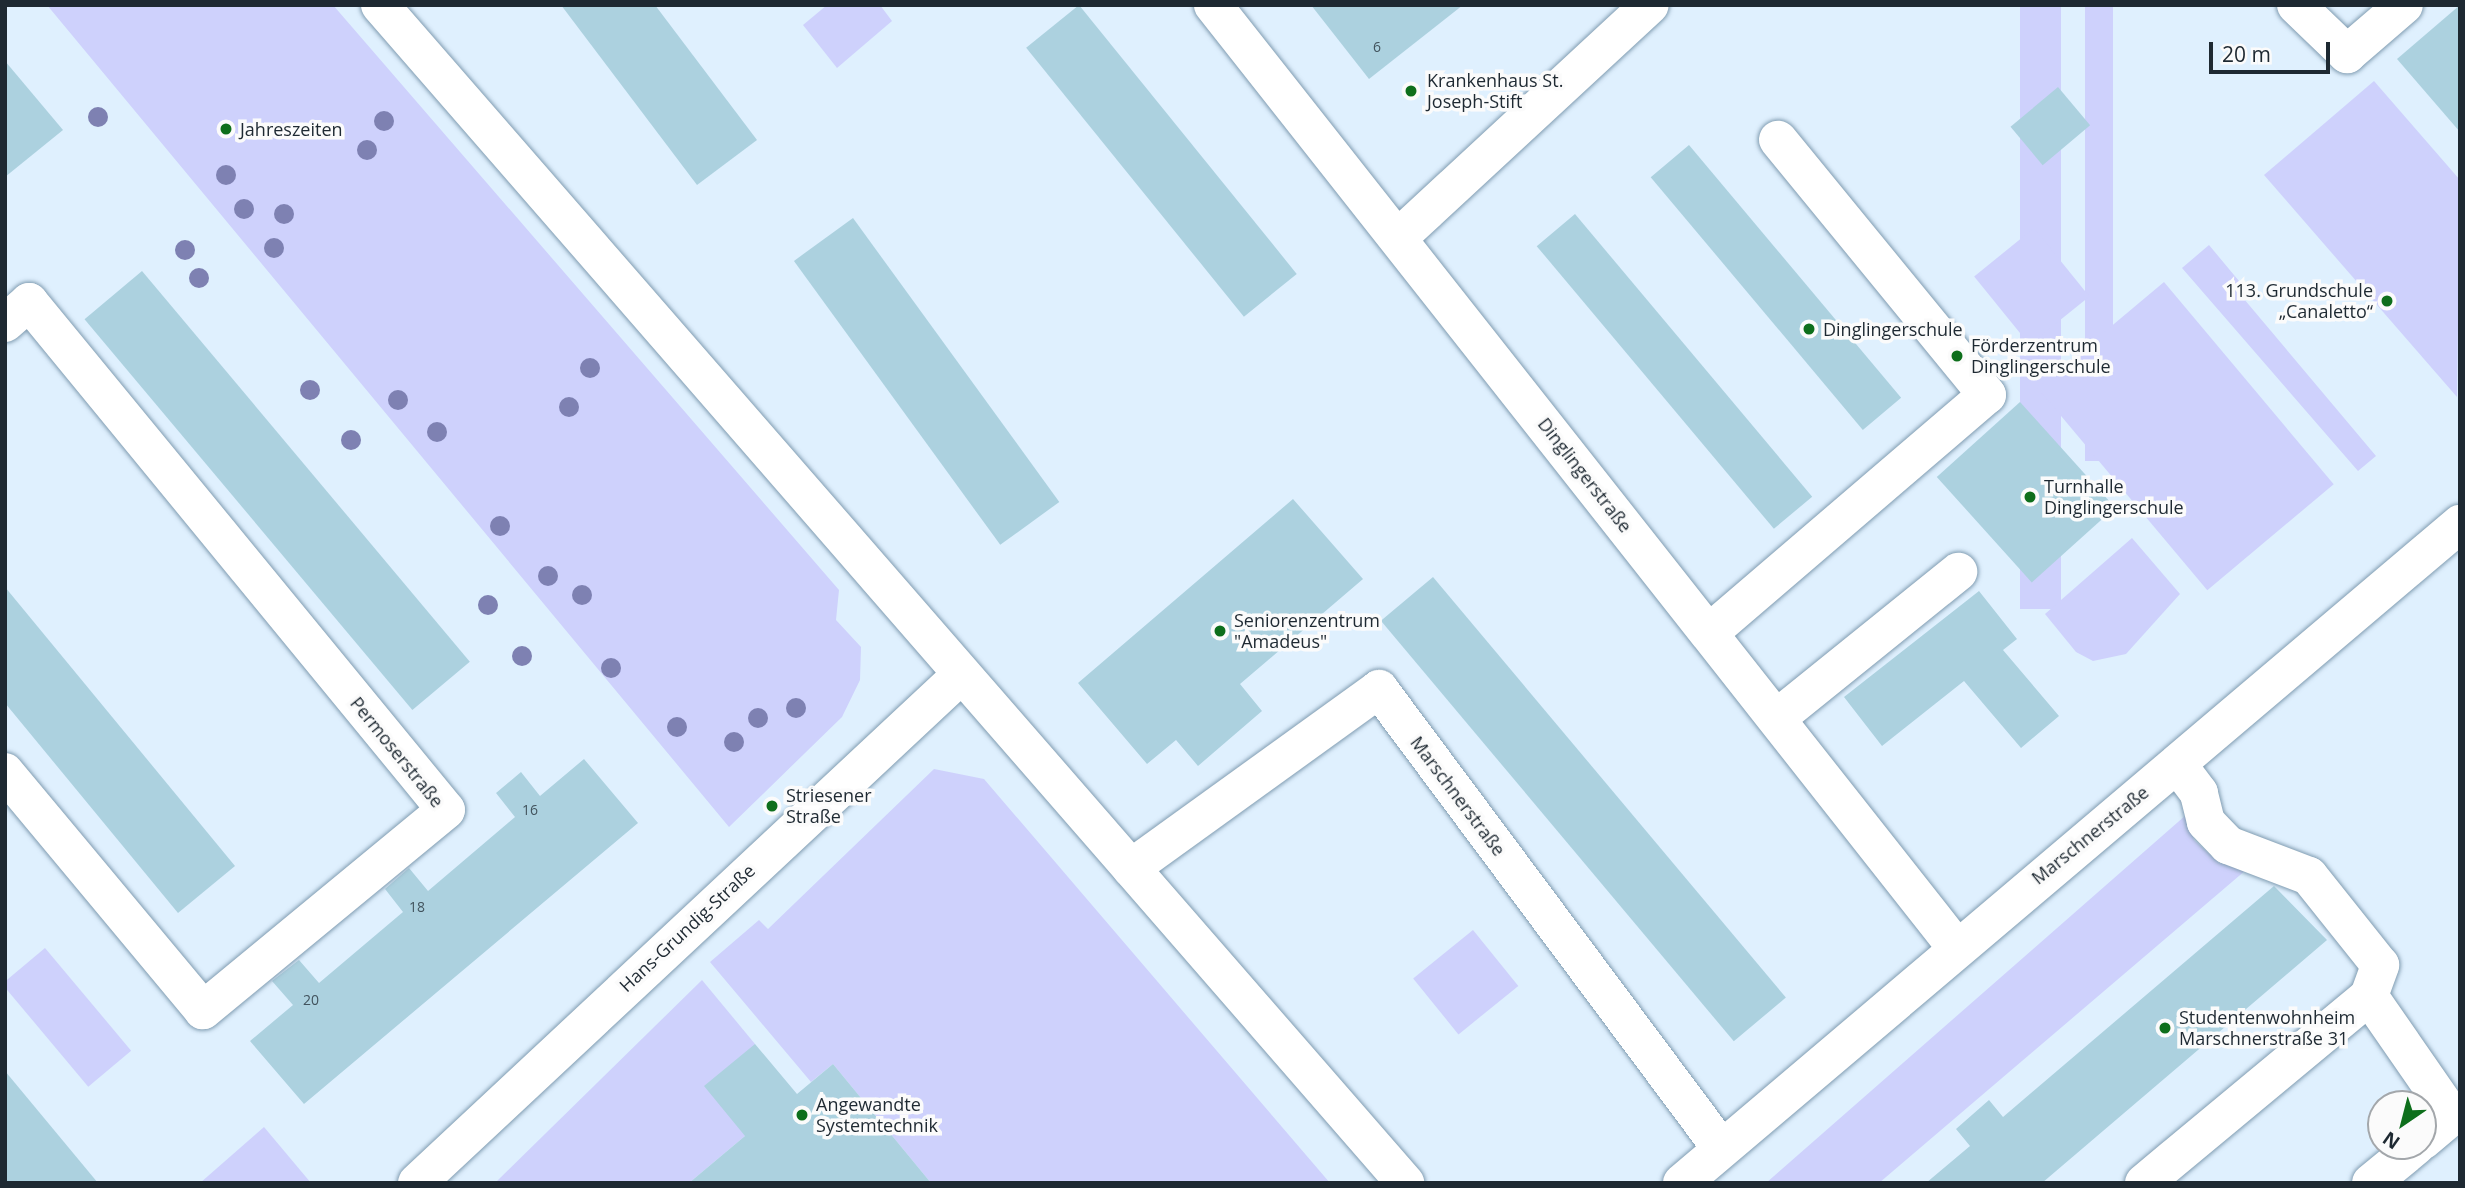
<!DOCTYPE html>
<meta charset="utf-8">
<style>
body{margin:0}
#map{position:relative;width:2465px;height:1188px;overflow:hidden;background:#dff0fe;font-family:"Open Sans",sans-serif}
div>[style]{position:absolute}
[style*='--x']{left:calc(var(--x)*1px);top:calc(var(--y)*1px);width:calc(var(--w)*1px);rotate:calc(var(--a)*1deg)}
.green>*{inset:0;background:#ced1fc;transform-origin:0 0}
.building>*{inset:0;background:#acd1df;transform-origin:0 0}
.roads{filter:drop-shadow(0 0 2px #809cb1) drop-shadow(0 0 2px #809cb1)}
.minor>*{height:38px;margin:-19px;padding:0 19px;transform-origin:19px;border-radius:19px;background:#fff}
.major>*{height:38px;margin:-19px;padding:0 19px;transform-origin:19px;border-radius:19px;background:#fff}
.trees>*{width:20px;height:20px;margin:-10px;border-radius:50%;background:#7e81b2}
.dots>*{width:19px;height:19px;translate:-50% -50%;box-sizing:border-box;border:4px solid #fbfbfb;border-radius:50%}
span{translate:-50% -50%;white-space:nowrap;text-align:center;line-height:1.15;-webkit-text-stroke:7px #fbfbfb;paint-order:stroke}
.number-label{font-size:14px;color:#42535d}
.number-label span{-webkit-text-stroke-width:0}
.poi-label{font-size:18px;color:#1e2932}
.left{translate:0 -50%;text-align:left}
.right{translate:-100% -50%;text-align:right}
.street-label{font-size:18px;color:#1e2932}
.frame{position:absolute;inset:0;border:7px solid #1e2932;pointer-events:none}
.north{position:absolute;left:2367px;top:1090px;width:70px;height:70px;box-sizing:border-box;background:#fbfbfb;border:2px solid #a3a7ab;border-radius:50%;rotate:215deg;font-size:19px;font-weight:700;line-height:28px;text-align:center;color:#1e2932}
.north::after{content:'';display:block;margin:auto;width:24px;height:32px;background:#0e6f1c;clip-path:polygon(50% 0,100% 100%,50% 72%,0 100%)}
.scale{position:absolute;left:2209px;top:42px;width:121px;height:32px;box-sizing:border-box;border:4px solid #1e2932;border-top:0;padding-left:9px;font-size:21px;line-height:24px;white-space:nowrap;color:#1e2932;-webkit-text-stroke:5px #fbfbfb;paint-order:stroke}
</style>
<div id="map">
<div class="green">
<i style="clip-path:polygon(47px 5px,333px 5px,839px 590px,836px 620px,861px 647px,860px 680px,842px 717px,729px 827px)"></i>
<i style="clip-path:polygon(827px 5px,880px 5px,892px 21px,837px 68px,803px 25px)"></i>
<i style="left:2020px;top:5px;width:41px;height:604px"></i>
<i style="left:2085px;top:5px;width:28px;height:456px"></i>
<i style="clip-path:polygon(2374px 81px,2460px 180px,2457px 397px,2264px 175px)"></i>
<i style="left:2034px;top:228px;width:88px;height:77px;rotate:51deg"></i>
<i style="clip-path:polygon(2209px 245px,2249px 293px,2244px 299px,2376px 456px,2358px 471px,2182px 268px)"></i>
<i style="left:2164px;top:282px;width:264px;height:165px;rotate:50deg"></i>
<i style="clip-path:polygon(2132px 538px,2180px 594px,2126px 654px,2093px 661px,2076px 652px,2045px 614px)"></i>
<i style="clip-path:polygon(934px 769px,984px 779px,1330px 1183px,931px 1183px,833px 1064px,811px 1082px,710px 962px,759px 920px,768px 929px)"></i>
<i style="clip-path:polygon(2186px 815px,2194px 840px,2219px 863px,2246px 870px,1879px 1183px,1766px 1183px)"></i>
<i style="left:1473px;top:930px;width:72px;height:77px;rotate:51deg"></i>
<i style="left:45px;top:948px;width:134px;height:56px;rotate:50deg"></i>
<i style="clip-path:polygon(702px 980px,755px 1044px,745px 1136px,689px 1183px,495px 1183px)"></i>
<i style="clip-path:polygon(264px 1127px,311px 1183px,200px 1183px)"></i>
</div>
<div class="building">
<i style="clip-path:polygon(561px 5px,655px 5px,757px 140px,697px 185px)"></i>
<i style="left:1079px;top:5px;width:346px;height:68px;rotate:51deg"></i>
<i style="clip-path:polygon(1311px 5px,1463px 5px,1369px 79px)"></i>
<i style="clip-path:polygon(2460px 5px,2460px 132px,2397px 59px)"></i>
<i style="clip-path:polygon(5px 61px,63px 130px,5px 177px)"></i>
<i style="left:2058px;top:87px;width:50px;height:62px;rotate:50deg"></i>
<i style="left:1689px;top:145px;width:330px;height:50px;rotate:50deg"></i>
<i style="left:1575px;top:214px;width:369px;height:50px;rotate:50deg"></i>
<i style="left:853px;top:218px;width:351px;height:73px;rotate:54deg"></i>
<i style="left:142px;top:271px;width:510px;height:75px;rotate:50deg"></i>
<i style="left:2020px;top:402px;width:142px;height:112px;rotate:48deg"></i>
<i style="clip-path:polygon(1293px 499px,1363px 579px,1240px 684px,1262px 711px,1198px 766px,1176px 740px,1147px 764px,1078px 683px)"></i>
<i style="left:1433px;top:577px;width:549px;height:68px;rotate:50deg"></i>
<i style="clip-path:polygon(5px 587px,235px 866px,178px 913px,5px 703px)"></i>
<i style="clip-path:polygon(1979px 591px,2017px 639px,2003px 650px,2059px 716px,2021px 748px,1964px 681px,1882px 746px,1844px 697px)"></i>
<i style="clip-path:polygon(584px 759px,638px 823px,304px 1104px,250px 1041px,293px 1005px,272px 981px,299px 960px,319px 983px,403px 912px,385px 889px,409px 868px,428px 891px,515px 817px,496px 793px,521px 772px,540px 796px)"></i>
<i style="clip-path:polygon(2274px 886px,2327px 940px,2042px 1183px,1926px 1183px,1970px 1146px,1956px 1129px,1989px 1100px,2003px 1117px)"></i>
<i style="clip-path:polygon(755px 1044px,797px 1094px,833px 1064px,931px 1183px,689px 1183px,745px 1136px,704px 1086px)"></i>
<i style="clip-path:polygon(5px 1071px,98px 1183px,5px 1183px)"></i>
</div>
<div class="roads">
<div class="minor">
<i style="--x:1213;--y:5;--w:1198;--a:51.74"></i>
<i style="--x:2296;--y:5;--w:71;--a:43.9"></i>
<i style="--x:2347;--y:54;--w:75;--a:-40.7"></i>
<i style="--x:1398;--y:238;--w:343;--a:-42.8"></i>
<i style="--x:5;--y:323;--w:32;--a:-41"></i>
<i style="--x:29;--y:302;--w:657;--a:50.62"></i>
<i style="--x:446;--y:810;--w:315;--a:140.5"></i>
<i style="--x:203;--y:1010;--w:310;--a:-129.8"></i>
<i style="--x:1709;--y:633;--w:366;--a:-40.6"></i>
<i style="--x:1987;--y:395;--w:330;--a:-129.3"></i>
<i style="--x:1777;--y:718;--w:233;--a:-38.9"></i>
<i style="--x:1131;--y:868;--w:306;--a:-35.8"></i>
<i style="--x:1379;--y:689;--w:572;--a:53.31"></i>
<i style="--x:2369;--y:996;--w:146;--a:55.3"></i>
<i style="--x:2452;--y:1116;--w:38;--a:140"></i>
<i style="--x:417;--y:1183;--w:743;--a:-43.04"></i>
<i style="--x:1682;--y:1183;--w:1020;--a:-40.27"></i>
<i style="--x:2144;--y:1183;--w:293;--a:-39.7"></i>
<i style="--x:2369;--y:996;--w:33;--a:-70"></i>
<i style="--x:2380;--y:965;--w:114;--a:-128.6"></i>
<i style="--x:2309;--y:876;--w:87;--a:-159.1"></i>
<i style="--x:2228;--y:845;--w:32;--a:-134"></i>
<i style="--x:2206;--y:822;--w:30;--a:-104"></i>
<i style="--x:2199;--y:793;--w:36;--a:-127"></i>
<i style="--x:2371;--y:1183;--w:58;--a:-39.4"></i>
</div>
<div class="major">
<i style="--x:380;--y:5;--w:1562;--a:48.97"></i>
</div>
</div>
<div class="trees">
<i style="left:98px;top:117px"></i>
<i style="left:384px;top:121px"></i>
<i style="left:367px;top:150px"></i>
<i style="left:226px;top:175px"></i>
<i style="left:244px;top:209px"></i>
<i style="left:284px;top:214px"></i>
<i style="left:274px;top:248px"></i>
<i style="left:185px;top:250px"></i>
<i style="left:199px;top:278px"></i>
<i style="left:590px;top:368px"></i>
<i style="left:310px;top:390px"></i>
<i style="left:398px;top:400px"></i>
<i style="left:569px;top:407px"></i>
<i style="left:437px;top:432px"></i>
<i style="left:351px;top:440px"></i>
<i style="left:500px;top:526px"></i>
<i style="left:548px;top:576px"></i>
<i style="left:582px;top:595px"></i>
<i style="left:488px;top:605px"></i>
<i style="left:522px;top:656px"></i>
<i style="left:611px;top:668px"></i>
<i style="left:796px;top:708px"></i>
<i style="left:758px;top:718px"></i>
<i style="left:677px;top:727px"></i>
<i style="left:734px;top:742px"></i>
</div>
<div class="dots">
<i style="left:1411px;top:91px;background:#0e6f1c"></i>
<i style="left:226px;top:129px;background:#0e6f1c"></i>
<i style="left:2387px;top:301px;background:#0e6f1c"></i>
<i style="left:1809px;top:329px;background:#0e6f1c"></i>
<i style="left:1957px;top:356px;background:#0e6f1c"></i>
<i style="left:2030px;top:497px;background:#0e6f1c"></i>
<i style="left:1220px;top:631px;background:#0e6f1c"></i>
<i style="left:772px;top:806px;background:#0e6f1c"></i>
<i style="left:2165px;top:1028px;background:#0e6f1c"></i>
<i style="left:802px;top:1115px;background:#0e6f1c"></i>
</div>
<div class="number-label">
<span style="left:1377px;top:47px">6</span>
<span style="left:530px;top:810px">16</span>
<span style="left:417px;top:907px">18</span>
<span style="left:311px;top:1000px">20</span>
</div>
<div class="poi-label">
<span class="left" style="left:1427px;top:91px">Krankenhaus St.<br>Joseph-Stift</span>
<span class="left" style="left:240px;top:129px">Jahreszeiten</span>
<span class="right" style="left:2373px;top:301px">113. Grundschule<br>„Canaletto“</span>
<span class="left" style="left:1823px;top:329px">Dinglingerschule</span>
<span class="left" style="left:1971px;top:356px">Förderzentrum<br>Dinglingerschule</span>
<span class="left" style="left:2044px;top:497px">Turnhalle<br>Dinglingerschule</span>
<span class="left" style="left:1234px;top:631px">Seniorenzentrum<br>"Amadeus"</span>
<span class="left" style="left:786px;top:806px">Striesener<br>Straße</span>
<span class="left" style="left:2179px;top:1028px">Studentenwohnheim<br>Marschnerstraße 31</span>
<span class="left" style="left:816px;top:1115px">Angewandte<br>Systemtechnik</span>
</div>
<div class="street-label">
<span style="left:1585px;top:475px;rotate:52deg">Dinglingerstraße</span>
<span style="left:397px;top:752px;rotate:51deg">Permoserstraße</span>
<span style="left:1458px;top:796px;rotate:53deg">Marschnerstraße</span>
<span style="left:2090px;top:835px;rotate:-39deg">Marschnerstraße</span>
<span style="left:687px;top:928px;rotate:-43deg">Hans-Grundig-Straße</span>
</div>
<div class="frame"></div>
<div class="north">N</div>
<div class="scale">20 m</div>
</div>
